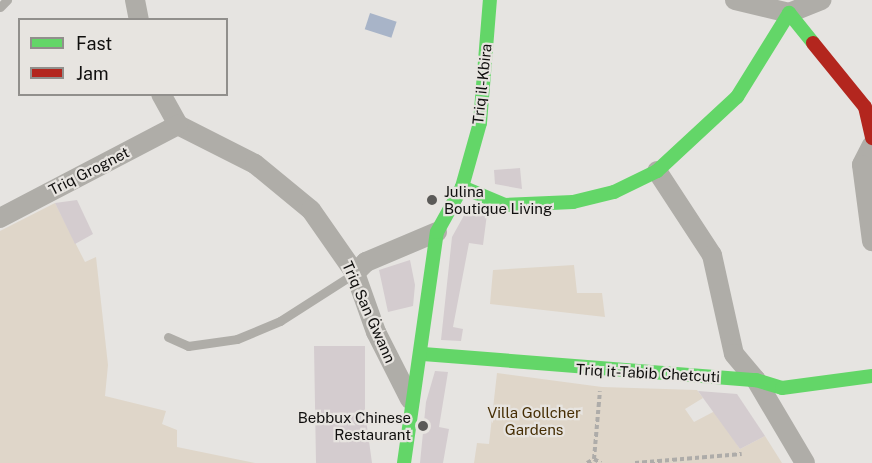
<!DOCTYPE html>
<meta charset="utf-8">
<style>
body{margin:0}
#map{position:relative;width:872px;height:463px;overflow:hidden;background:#e6e4e1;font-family:"Public Sans",sans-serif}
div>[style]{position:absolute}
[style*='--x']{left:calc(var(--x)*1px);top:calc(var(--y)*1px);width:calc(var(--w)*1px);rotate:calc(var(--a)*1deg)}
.green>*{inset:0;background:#dfd6c9}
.water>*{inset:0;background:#a8b4c8;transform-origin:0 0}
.building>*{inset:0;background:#d4cccf}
.path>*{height:4px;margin-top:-2px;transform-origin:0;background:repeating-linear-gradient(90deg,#aeaca9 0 4.5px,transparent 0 7.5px)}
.lane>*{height:9px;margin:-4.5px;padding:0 4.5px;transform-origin:4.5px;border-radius:4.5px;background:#afada8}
.street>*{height:20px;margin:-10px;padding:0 10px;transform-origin:10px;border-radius:10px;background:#afada8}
.fast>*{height:14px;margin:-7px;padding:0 7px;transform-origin:7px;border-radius:7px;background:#63d668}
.jam>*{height:14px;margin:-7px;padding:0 7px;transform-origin:7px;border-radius:7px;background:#b3261e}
.dots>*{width:16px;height:16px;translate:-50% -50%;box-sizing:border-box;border:3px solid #e7e4e0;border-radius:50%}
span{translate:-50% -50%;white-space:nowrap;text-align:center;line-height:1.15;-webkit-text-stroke:4.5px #e7e4e0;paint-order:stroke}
.street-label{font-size:15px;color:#100f0e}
.poi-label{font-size:15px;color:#100f0e}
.left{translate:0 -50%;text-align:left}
.right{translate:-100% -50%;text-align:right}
.park-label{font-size:15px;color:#462e04}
.legend{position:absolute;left:18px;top:18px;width:210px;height:78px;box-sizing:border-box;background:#e7e4e0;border:2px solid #918f8c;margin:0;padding:8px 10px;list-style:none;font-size:18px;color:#100f0e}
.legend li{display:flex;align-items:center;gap:12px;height:30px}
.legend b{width:30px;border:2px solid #918f8c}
</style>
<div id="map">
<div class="green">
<i style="clip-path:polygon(55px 203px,85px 262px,96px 257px,108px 365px,105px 396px,166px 411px,162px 424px,177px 430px,177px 447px,255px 463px,0 463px,0 231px)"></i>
<i style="clip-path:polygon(574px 265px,577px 293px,602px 293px,605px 317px,490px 304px,493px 270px)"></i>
<i style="clip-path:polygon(497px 373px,602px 387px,697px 390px,703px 398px,685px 409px,694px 422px,715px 411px,740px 449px,765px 436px,782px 463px,474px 463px,477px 443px,489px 444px)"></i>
</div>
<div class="water">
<i style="left:370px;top:13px;width:28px;height:17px;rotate:18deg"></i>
</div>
<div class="building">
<i style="clip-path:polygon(520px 168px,522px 189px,495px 184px,494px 170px)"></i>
<i style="clip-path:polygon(77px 200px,93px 234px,75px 244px,55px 203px)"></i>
<i style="clip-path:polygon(467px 210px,487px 214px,483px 245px,469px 243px,453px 327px,463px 329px,461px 341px,441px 340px,452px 237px)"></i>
<i style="clip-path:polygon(410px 260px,415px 285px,413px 306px,388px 312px,379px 270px)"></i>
<i style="clip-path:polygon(314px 346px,365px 346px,365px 412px,372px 463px,316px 463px)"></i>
<i style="clip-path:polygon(435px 371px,448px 372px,439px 427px,449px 429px,443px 463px,420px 463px,426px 402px)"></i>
<i style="clip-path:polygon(698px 391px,737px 394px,765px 436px,740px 449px)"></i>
</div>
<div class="path">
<i style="--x:594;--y:459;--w:68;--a:-85"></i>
<i style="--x:587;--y:463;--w:8;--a:-30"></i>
<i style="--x:594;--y:459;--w:8;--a:30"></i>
<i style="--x:635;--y:463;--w:107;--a:-4.8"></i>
</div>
<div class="lane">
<i style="--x:0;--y:7;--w:10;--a:-45"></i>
<i style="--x:168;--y:337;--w:22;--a:24"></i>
<i style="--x:188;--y:346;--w:49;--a:-8.1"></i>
<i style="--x:237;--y:339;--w:47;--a:-22.7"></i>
<i style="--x:280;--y:321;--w:89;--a:-32.6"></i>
</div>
<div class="street">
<i style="--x:135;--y:0;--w:20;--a:79"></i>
<i style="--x:735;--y:0;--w:56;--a:13.5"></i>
<i style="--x:789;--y:13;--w:35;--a:-22"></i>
<i style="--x:161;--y:94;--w:35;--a:61"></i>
<i style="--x:178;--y:125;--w:86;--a:26.9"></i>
<i style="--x:255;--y:164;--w:72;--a:39.4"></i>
<i style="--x:311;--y:210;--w:77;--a:55.1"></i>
<i style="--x:355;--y:273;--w:63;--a:70.4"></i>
<i style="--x:376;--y:332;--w:75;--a:63.1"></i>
<i style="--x:872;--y:145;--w:22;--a:117"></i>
<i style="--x:862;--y:165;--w:77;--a:82.5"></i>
<i style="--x:657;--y:171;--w:100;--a:56.8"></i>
<i style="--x:712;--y:255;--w:101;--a:77.5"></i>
<i style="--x:734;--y:354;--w:34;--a:50"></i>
<i style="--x:756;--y:380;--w:96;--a:59.4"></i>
<i style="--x:0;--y:218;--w:201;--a:-27.6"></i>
<i style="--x:355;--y:273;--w:16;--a:-45"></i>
<i style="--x:366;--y:262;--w:77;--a:-22.9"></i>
</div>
<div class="fast">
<i style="--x:462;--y:187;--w:47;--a:22.7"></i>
<i style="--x:505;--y:205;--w:68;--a:-2.5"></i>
<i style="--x:573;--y:202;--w:42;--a:-13.7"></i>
<i style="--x:614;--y:192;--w:48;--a:-26"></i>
<i style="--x:657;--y:171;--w:109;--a:-42.8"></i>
<i style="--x:737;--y:97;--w:99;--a:-58.2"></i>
<i style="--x:789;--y:13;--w:38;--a:51"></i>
<i style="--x:423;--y:354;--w:334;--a:4.5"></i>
<i style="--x:756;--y:380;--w:27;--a:17"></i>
<i style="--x:782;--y:388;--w:91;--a:-7.6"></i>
<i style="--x:404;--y:463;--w:233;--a:-81.9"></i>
<i style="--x:437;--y:232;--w:51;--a:-60.9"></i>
<i style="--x:462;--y:187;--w:66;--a:-74.3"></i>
<i style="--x:480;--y:123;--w:123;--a:-85.4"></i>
</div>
<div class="jam">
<i style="--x:813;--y:43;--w:82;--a:50.9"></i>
<i style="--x:865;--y:107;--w:32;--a:77"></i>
</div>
<div class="dots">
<i style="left:432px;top:200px;background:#5b5a58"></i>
<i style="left:423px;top:426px;background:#5b5a58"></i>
</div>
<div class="street-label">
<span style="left:482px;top:84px;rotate:-84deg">Triq il-Kbira</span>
<span style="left:89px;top:171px;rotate:-27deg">Triq Grognet</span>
<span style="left:369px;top:312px;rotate:66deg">Triq San Ġwann</span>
<span style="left:648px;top:373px;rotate:3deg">Triq it-Tabib Chetcuti</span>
</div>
<div class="poi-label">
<span class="left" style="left:444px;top:200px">Julina<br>Boutique Living</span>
<span class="right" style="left:411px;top:426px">Bebbux Chinese<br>Restaurant</span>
</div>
<div class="park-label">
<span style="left:534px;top:421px">Villa Gollcher<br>Gardens</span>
</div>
<ul class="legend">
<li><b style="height:8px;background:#63d668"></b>Fast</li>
<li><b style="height:8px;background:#b3261e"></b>Jam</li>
</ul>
</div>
